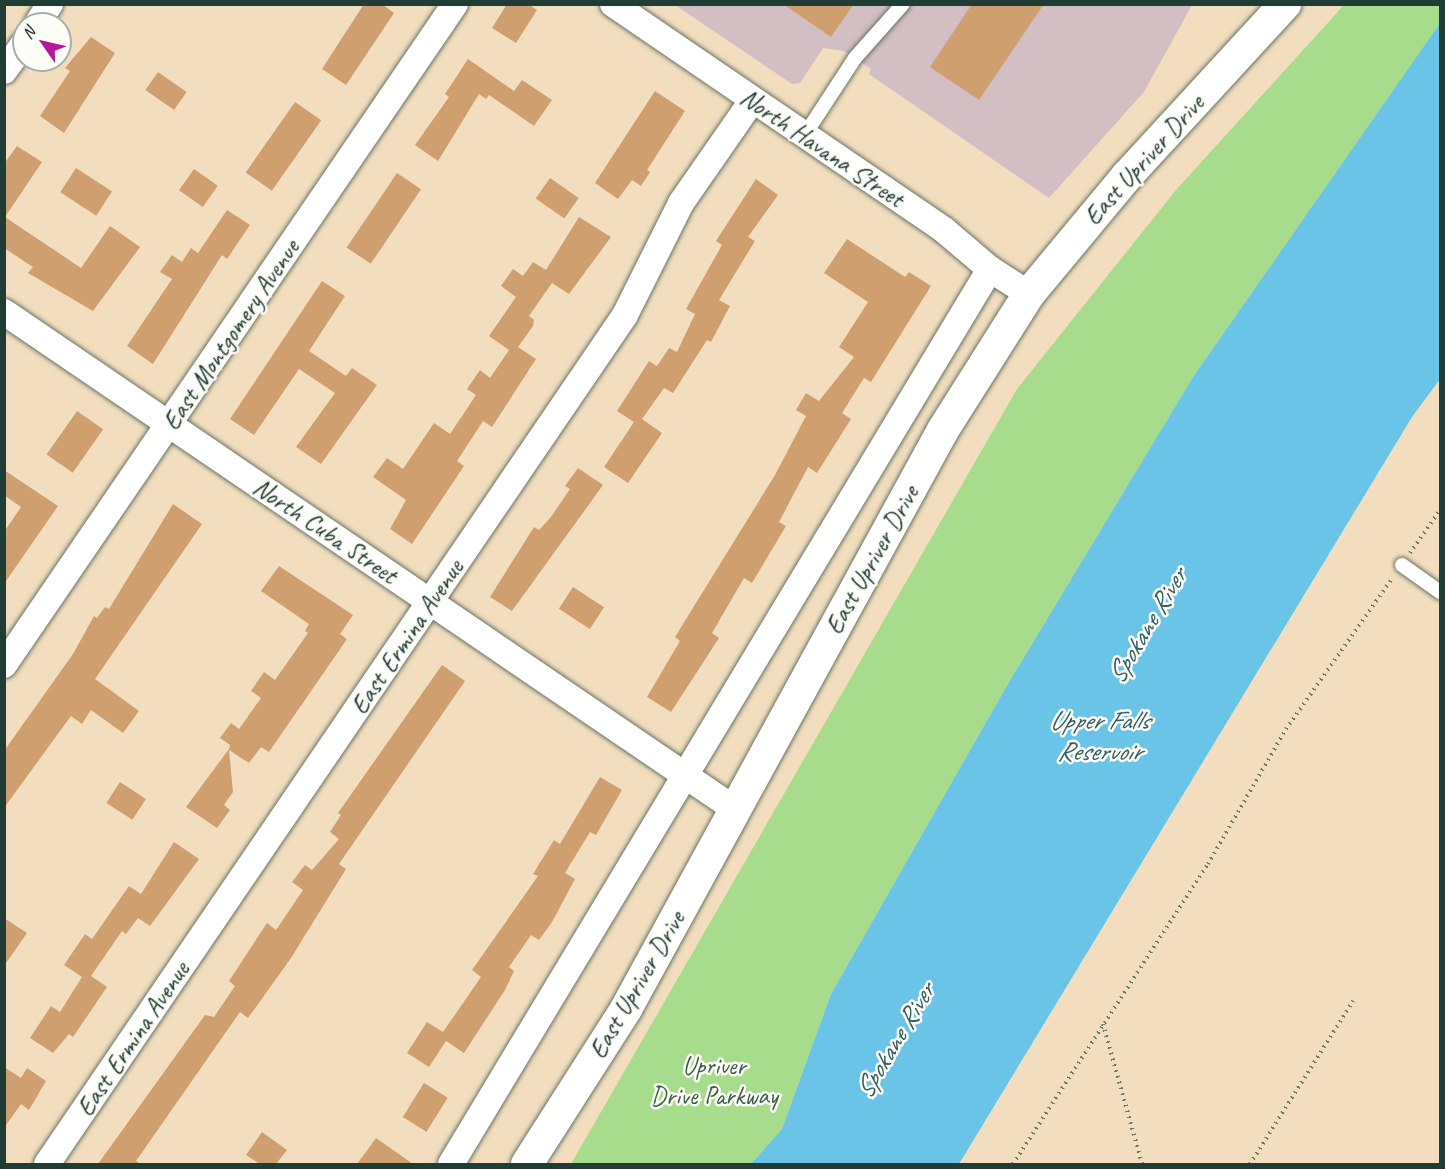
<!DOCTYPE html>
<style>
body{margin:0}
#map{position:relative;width:1445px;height:1169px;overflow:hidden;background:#f2debf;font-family:Caveat,sans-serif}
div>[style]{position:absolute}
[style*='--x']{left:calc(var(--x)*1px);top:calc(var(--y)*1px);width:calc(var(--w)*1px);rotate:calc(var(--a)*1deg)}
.industrial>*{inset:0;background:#d2bec3}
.green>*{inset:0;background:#a7dc8c}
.water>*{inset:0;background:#6ac4e8}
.building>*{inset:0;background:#cf9f70;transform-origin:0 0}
.path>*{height:4px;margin-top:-2px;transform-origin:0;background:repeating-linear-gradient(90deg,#697565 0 1.5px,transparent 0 6px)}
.roads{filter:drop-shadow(0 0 2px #697565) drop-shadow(0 0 2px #697565)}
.service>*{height:14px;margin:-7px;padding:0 7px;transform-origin:7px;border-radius:7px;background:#fff}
.minor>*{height:26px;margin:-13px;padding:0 13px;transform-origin:13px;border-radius:13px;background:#fff}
.tertiary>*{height:32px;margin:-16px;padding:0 16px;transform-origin:16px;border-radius:16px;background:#fff}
span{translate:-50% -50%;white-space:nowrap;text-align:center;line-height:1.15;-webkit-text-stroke:5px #fdfcf7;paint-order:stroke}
.street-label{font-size:26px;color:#1f3d34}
.park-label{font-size:26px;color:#3a5d46}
.water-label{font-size:27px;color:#325f61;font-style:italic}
.frame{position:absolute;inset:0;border:6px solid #1f3d34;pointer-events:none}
.north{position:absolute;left:12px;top:12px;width:60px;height:60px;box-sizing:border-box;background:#fdfcf7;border:2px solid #a4b0a9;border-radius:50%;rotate:304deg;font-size:16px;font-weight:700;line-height:24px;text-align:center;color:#1f3d34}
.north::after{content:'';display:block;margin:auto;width:21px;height:27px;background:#b5179e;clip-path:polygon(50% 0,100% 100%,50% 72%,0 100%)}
</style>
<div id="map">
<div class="industrial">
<i style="clip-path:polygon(675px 5px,1192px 5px,1144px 92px,1049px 198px,869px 74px,871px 69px,844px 51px,823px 48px,800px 83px,792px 84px)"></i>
</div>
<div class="green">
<i style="clip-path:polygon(1344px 5px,1440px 5px,1440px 23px,1193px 377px,1009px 682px,831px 994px,782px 1129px,751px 1164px,571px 1164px,1017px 389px,1176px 190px)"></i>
</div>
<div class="water">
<i style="clip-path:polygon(1440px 23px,1440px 379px,1412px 417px,959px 1164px,751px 1164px,782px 1129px,831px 994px,1009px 682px,1193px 377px)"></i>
</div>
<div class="building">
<i style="clip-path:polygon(364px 4px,382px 4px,394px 13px,346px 85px,322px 69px)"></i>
<i style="clip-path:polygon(507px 4px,528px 4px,537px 10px,516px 43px,492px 28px)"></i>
<i style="clip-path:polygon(783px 4px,854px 4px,831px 37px)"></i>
<i style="clip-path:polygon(972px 4px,1044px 4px,979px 100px,930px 67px)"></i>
<i style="clip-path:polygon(91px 37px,115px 53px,64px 133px,40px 116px,70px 71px,65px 68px)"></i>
<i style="clip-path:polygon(468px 59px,514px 91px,522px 80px,552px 100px,534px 126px,489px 95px,486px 99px,479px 94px,438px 161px,415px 145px,449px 97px,445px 94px)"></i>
<i style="left:158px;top:72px;width:35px;height:22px;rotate:35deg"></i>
<i style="clip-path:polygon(655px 91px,685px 111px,647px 170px,650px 172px,641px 186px,632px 180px,618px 199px,595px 183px)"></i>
<i style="left:295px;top:102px;width:32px;height:86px;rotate:35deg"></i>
<i style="clip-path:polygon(17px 146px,42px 162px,5px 217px,81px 268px,110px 226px,140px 247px,93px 311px,28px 273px,33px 267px,4px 248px,4px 164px)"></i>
<i style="left:76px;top:168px;width:43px;height:29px;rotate:33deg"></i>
<i style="left:194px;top:169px;width:29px;height:26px;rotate:35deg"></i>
<i style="left:397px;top:173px;width:29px;height:90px;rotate:34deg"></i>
<i style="left:550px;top:178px;width:35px;height:25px;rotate:35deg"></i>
<i style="clip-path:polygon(756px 179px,778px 195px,748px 237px,755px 241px,719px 300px,730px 306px,711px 342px,707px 340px,673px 393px,664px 388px,642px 419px,662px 433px,628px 483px,604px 467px,634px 422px,617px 411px,649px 361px,657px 366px,669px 348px,677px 352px,695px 314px,686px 309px,722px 245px,716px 241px)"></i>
<i style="clip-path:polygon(227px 210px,250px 225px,227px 259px,222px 255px,153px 364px,127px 346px,172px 279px,160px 272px,172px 255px,182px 262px,191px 248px,198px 253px)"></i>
<i style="clip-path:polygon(579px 217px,611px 237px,569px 294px,552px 283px,529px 316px,534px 320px,533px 326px,518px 347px,536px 359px,492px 427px,483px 421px,457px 461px,464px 466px,412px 544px,390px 529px,406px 500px,373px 477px,387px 458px,403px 469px,434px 423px,450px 434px,476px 395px,467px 389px,480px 370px,490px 378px,509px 350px,489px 336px,516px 297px,501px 286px,513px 269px,523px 276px,533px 262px,546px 270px)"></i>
<i style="clip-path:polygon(847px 239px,905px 277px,909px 272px,931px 286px,871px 382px,864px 378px,842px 413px,851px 419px,817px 473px,808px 467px,779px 522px,786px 526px,752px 583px,744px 578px,712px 633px,719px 638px,671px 712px,647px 697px,680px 641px,675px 637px,775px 475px,806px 416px,796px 410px,806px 393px,819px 401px,854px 357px,839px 347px,868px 302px,824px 273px)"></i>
<i style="clip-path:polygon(322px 281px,345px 296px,309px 351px,346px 376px,352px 368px,377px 385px,321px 464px,296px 447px,335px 393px,299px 369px,254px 435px,230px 419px)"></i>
<i style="left:77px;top:411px;width:32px;height:53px;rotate:35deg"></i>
<i style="clip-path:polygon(578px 468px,603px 485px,512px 611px,490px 597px,534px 527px,539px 530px,551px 517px,570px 489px,565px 486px)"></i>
<i style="clip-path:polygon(4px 470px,58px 506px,4px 584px,4px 532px,21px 507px,4px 495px)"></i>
<i style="clip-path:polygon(173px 504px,202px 524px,95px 679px,139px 711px,123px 733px,91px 710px,82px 724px,71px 716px,4px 808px,4px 751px,73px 654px,94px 616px,97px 618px,105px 607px,109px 609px)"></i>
<i style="clip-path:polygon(279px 566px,353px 615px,340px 634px,347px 639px,269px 752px,261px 747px,249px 763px,229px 750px,233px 792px,224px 805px,230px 810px,217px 828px,186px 807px,229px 749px,230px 745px,220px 738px,231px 723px,239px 729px,261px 698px,251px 691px,264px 672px,275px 680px,308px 633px,305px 631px,309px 624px,261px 591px)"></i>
<i style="left:573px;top:587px;width:37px;height:26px;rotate:33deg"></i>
<i style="clip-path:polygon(442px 665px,465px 681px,339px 864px,346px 869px,291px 958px,248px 1018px,240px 1012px,136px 1161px,141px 1164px,98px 1164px,205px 1015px,214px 1017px,235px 986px,229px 981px,267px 923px,276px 930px,303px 890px,292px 882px,305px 865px,312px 870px,339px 839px,330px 832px,341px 815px,338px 813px)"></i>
<i style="clip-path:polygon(600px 777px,622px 790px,596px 835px,590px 832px,565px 873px,575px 879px,552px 922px,539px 940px,531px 935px,509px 967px,514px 971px,505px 990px,464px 1053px,446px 1041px,429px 1067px,407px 1053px,427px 1022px,443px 1032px,481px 977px,472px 970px,538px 876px,533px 874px,554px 840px,560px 844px)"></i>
<i style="left:120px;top:782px;width:31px;height:25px;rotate:33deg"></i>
<i style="clip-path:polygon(174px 842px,199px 859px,150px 926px,138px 918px,126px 934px,122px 931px,91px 976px,107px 987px,73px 1037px,69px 1034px,53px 1053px,30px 1038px,51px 1006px,60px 1012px,82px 977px,64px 965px,85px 934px,92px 939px,129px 886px,141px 894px)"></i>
<i style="clip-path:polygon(4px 918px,27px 933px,4px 966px)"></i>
<i style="clip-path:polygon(4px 1067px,21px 1078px,27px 1068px,46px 1081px,29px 1110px,21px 1104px,4px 1128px)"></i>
<i style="left:424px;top:1083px;width:28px;height:40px;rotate:32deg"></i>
<i style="clip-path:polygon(262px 1132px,287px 1150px,276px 1164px,260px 1164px,246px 1155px)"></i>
<i style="clip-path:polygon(376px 1138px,413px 1164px,357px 1164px)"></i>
</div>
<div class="path">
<i style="--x:1410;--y:553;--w:52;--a:-55.1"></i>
<i style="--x:1103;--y:1024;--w:145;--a:74.4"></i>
<i style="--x:1013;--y:1164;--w:358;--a:-57"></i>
<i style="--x:1208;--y:864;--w:156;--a:-60"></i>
<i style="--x:1286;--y:729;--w:184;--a:-54.8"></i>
<i style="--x:1250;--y:1164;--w:193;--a:-57.7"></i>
</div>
<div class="roads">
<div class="service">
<i style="--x:804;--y:136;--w:93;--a:-56.8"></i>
<i style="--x:855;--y:58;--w:72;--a:-48.4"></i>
<i style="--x:1402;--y:565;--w:47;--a:35.4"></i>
</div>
<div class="minor">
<i style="--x:613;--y:4;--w:401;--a:34.3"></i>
<i style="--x:944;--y:230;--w:60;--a:40.3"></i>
<i style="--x:990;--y:269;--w:46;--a:32.7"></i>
<i style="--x:37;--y:24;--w:24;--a:-57"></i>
<i style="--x:4;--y:71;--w:34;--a:-54"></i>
<i style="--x:4;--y:312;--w:885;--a:34.23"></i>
<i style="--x:4;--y:665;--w:800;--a:-55.69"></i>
<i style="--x:47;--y:1164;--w:1027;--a:-55.75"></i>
<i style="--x:625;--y:315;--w:125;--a:-63.4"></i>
<i style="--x:681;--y:203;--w:124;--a:-55.2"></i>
<i style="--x:451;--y:1164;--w:1045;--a:-58.94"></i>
</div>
<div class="tertiary">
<i style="--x:527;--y:1164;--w:184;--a:-57.4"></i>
<i style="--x:626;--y:1009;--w:660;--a:-61.3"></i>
<i style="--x:943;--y:430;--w:161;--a:-57.7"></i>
<i style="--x:1029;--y:294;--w:153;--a:-50.3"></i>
<i style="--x:1127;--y:176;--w:234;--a:-47.4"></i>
</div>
</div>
<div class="street-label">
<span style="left:822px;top:148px;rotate:34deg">North Havana Street</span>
<span style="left:1144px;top:160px;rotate:-48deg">East Upriver Drive</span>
<span style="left:231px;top:335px;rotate:-56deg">East Montgomery Avenue</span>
<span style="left:325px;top:531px;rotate:34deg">North Cuba Street</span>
<span style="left:872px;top:560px;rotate:-61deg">East Upriver Drive</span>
<span style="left:407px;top:637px;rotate:-56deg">East Ermina Avenue</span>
<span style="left:637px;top:985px;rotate:-60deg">East Upriver Drive</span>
<span style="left:133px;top:1039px;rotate:-56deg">East Ermina Avenue</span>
</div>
<div class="park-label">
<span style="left:714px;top:1081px">Upriver<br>Drive Parkway</span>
</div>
<div class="water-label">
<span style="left:1147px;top:626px;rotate:-59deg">Spokane River</span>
<span style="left:1099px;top:736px">Upper Falls<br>Reservoir</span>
<span style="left:895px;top:1041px;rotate:-59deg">Spokane River</span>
</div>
<div class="frame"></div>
<div class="north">N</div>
</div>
